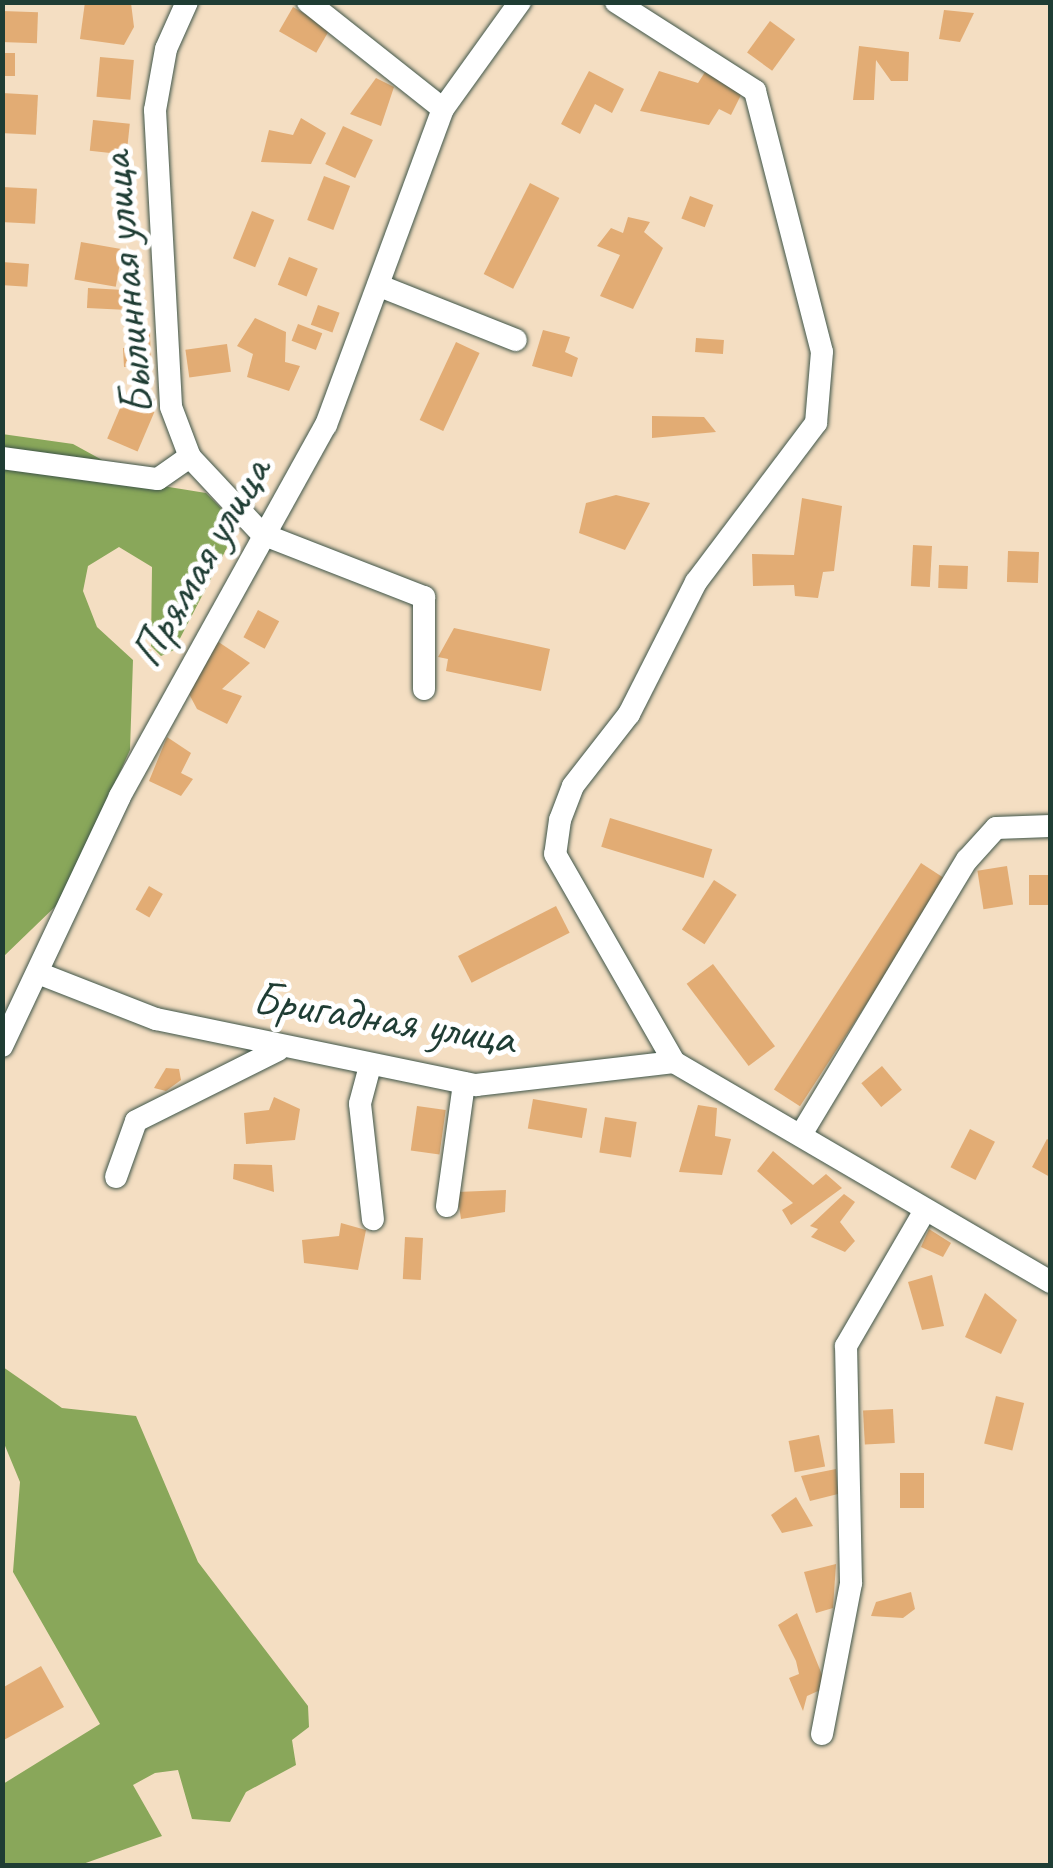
<!DOCTYPE html>
<meta charset="utf-8">
<style>
body{margin:0}
#map{position:relative;width:1053px;height:1868px;overflow:hidden;background:#f4dec2;font-family:Caveat,sans-serif}
div>[style]{position:absolute}
[style*='--x']{left:calc(var(--x)*1px);top:calc(var(--y)*1px);width:calc(var(--w)*1px);rotate:calc(var(--a)*1deg)}
.forest>*{inset:0;background:#89a75a}
.building>*{inset:0;background:#e2ac74;transform-origin:0 0}
.roads{filter:drop-shadow(0 0 2px #3f5549) drop-shadow(0 0 2px #3f5549)}
.minor>*{height:22px;margin:-11px;padding:0 11px;transform-origin:11px;border-radius:11px;background:#fff}
span{translate:-50% -50%;white-space:nowrap;text-align:center;line-height:1.15;-webkit-text-stroke:10px #fff;paint-order:stroke}
.street-label{font-size:48px;color:#1f3d34}
.frame{position:absolute;inset:0;border:5px solid #1f3d34;pointer-events:none}
</style>
<div id="map">
<div class="forest">
<i style="clip-path:polygon(2px 434px,73px 444px,144px 483px,206px 493px,226px 513px,232px 538px,174px 650px,161px 656px,151px 646px,152px 567px,119px 547px,88px 566px,83px 591px,97px 627px,133px 660px,130px 750px,61px 901px,3px 957px)"></i>
<i style="clip-path:polygon(3px 1367px,62px 1408px,136px 1416px,198px 1562px,308px 1706px,309px 1727px,292px 1740px,296px 1765px,246px 1792px,230px 1822px,192px 1819px,178px 1770px,155px 1773px,133px 1785px,162px 1836px,80px 1865px,3px 1865px,3px 1784px,100px 1724px,13px 1572px,20px 1482px,3px 1441px)"></i>
</div>
<div class="building">
<i style="clip-path:polygon(85px 2px,131px 3px,134px 27px,124px 45px,80px 39px)"></i>
<i style="left:293px;top:7px;width:43px;height:28px;rotate:30deg"></i>
<i style="clip-path:polygon(944px 10px,974px 13px,960px 42px,939px 39px)"></i>
<i style="left:2px;top:11px;width:36px;height:31px;rotate:2deg"></i>
<i style="left:770px;top:21px;width:31px;height:39px;rotate:36deg"></i>
<i style="clip-path:polygon(859px 46px,909px 52px,908px 81px,891px 81px,876px 60px,874px 100px,853px 100px)"></i>
<i style="left:2px;top:53px;width:13px;height:23px"></i>
<i style="left:100px;top:57px;width:34px;height:40px;rotate:5deg"></i>
<i style="clip-path:polygon(707px 69px,742px 93px,731px 115px,719px 109px,709px 125px,640px 111px,659px 71px,698px 83px)"></i>
<i style="clip-path:polygon(589px 71px,624px 89px,612px 113px,595px 104px,580px 134px,561px 124px)"></i>
<i style="clip-path:polygon(376px 78px,394px 87px,381px 126px,350px 114px)"></i>
<i style="left:2px;top:93px;width:36px;height:40px;rotate:3deg"></i>
<i style="clip-path:polygon(301px 118px,326px 133px,311px 164px,261px 162px,269px 130px,293px 135px)"></i>
<i style="left:93px;top:120px;width:37px;height:31px;rotate:6deg"></i>
<i style="left:343px;top:126px;width:33px;height:42px;rotate:25deg"></i>
<i style="left:324px;top:176px;width:28px;height:47px;rotate:21deg"></i>
<i style="left:530px;top:183px;width:33px;height:102px;rotate:27deg"></i>
<i style="left:2px;top:187px;width:35px;height:35px;rotate:3deg"></i>
<i style="left:690px;top:196px;width:25px;height:24px;rotate:21deg"></i>
<i style="left:252px;top:211px;width:24px;height:51px;rotate:22deg"></i>
<i style="clip-path:polygon(628px 217px,650px 222px,644px 232px,663px 248px,633px 309px,600px 296px,620px 255px,597px 246px,611px 228px,623px 233px)"></i>
<i style="left:81px;top:242px;width:42px;height:38px;rotate:10deg"></i>
<i style="left:289px;top:257px;width:31px;height:30px;rotate:22deg"></i>
<i style="left:2px;top:262px;width:27px;height:23px;rotate:4deg"></i>
<i style="left:88px;top:288px;width:36px;height:20px;rotate:3deg"></i>
<i style="left:318px;top:305px;width:23px;height:21px;rotate:20deg"></i>
<i style="clip-path:polygon(255px 318px,286px 332px,285px 362px,300px 366px,289px 391px,247px 377px,253px 354px,237px 346px)"></i>
<i style="left:298px;top:324px;width:26px;height:18px;rotate:21deg"></i>
<i style="clip-path:polygon(543px 330px,570px 337px,565px 352px,578px 358px,572px 377px,532px 366px)"></i>
<i style="clip-path:polygon(150px 331px,151px 365px,124px 367px,123px 348px,135px 347px,135px 332px)"></i>
<i style="left:696px;top:338px;width:28px;height:14px;rotate:4deg"></i>
<i style="left:456px;top:342px;width:26px;height:86px;rotate:25deg"></i>
<i style="left:227px;top:344px;width:28px;height:42px;rotate:82deg"></i>
<i style="left:124px;top:399px;width:33px;height:43px;rotate:23deg"></i>
<i style="clip-path:polygon(652px 416px,704px 417px,716px 432px,652px 438px)"></i>
<i style="clip-path:polygon(616px 495px,650px 503px,625px 550px,579px 533px,586px 503px)"></i>
<i style="clip-path:polygon(802px 498px,842px 506px,834px 571px,823px 572px,818px 598px,795px 596px,794px 585px,753px 586px,752px 554px,794px 555px)"></i>
<i style="left:913px;top:545px;width:19px;height:41px;rotate:3deg"></i>
<i style="left:1008px;top:551px;width:31px;height:31px;rotate:2deg"></i>
<i style="left:939px;top:565px;width:29px;height:23px;rotate:2deg"></i>
<i style="left:258px;top:610px;width:24px;height:31px;rotate:28deg"></i>
<i style="clip-path:polygon(454px 628px,550px 649px,541px 691px,446px 671px,448px 659px,438px 657px)"></i>
<i style="clip-path:polygon(217px 641px,250px 663px,222px 689px,242px 696px,227px 724px,197px 709px,188px 692px)"></i>
<i style="clip-path:polygon(167px 737px,191px 753px,181px 773px,193px 779px,181px 796px,149px 781px)"></i>
<i style="left:610px;top:818px;width:107px;height:30px;rotate:17deg"></i>
<i style="left:921px;top:863px;width:31px;height:270px;rotate:33deg"></i>
<i style="left:1007px;top:866px;width:39px;height:30px;rotate:81deg"></i>
<i style="left:1050px;top:875px;width:30px;height:21px;rotate:90deg"></i>
<i style="left:714px;top:880px;width:27px;height:59px;rotate:33deg"></i>
<i style="left:149px;top:886px;width:16px;height:27px;rotate:30deg"></i>
<i style="left:556px;top:906px;width:30px;height:110px;rotate:63deg"></i>
<i style="left:713px;top:964px;width:103px;height:33px;rotate:53deg"></i>
<i style="left:882px;top:1066px;width:31px;height:27px;rotate:50deg"></i>
<i style="clip-path:polygon(166px 1068px,179px 1069px,181px 1080px,166px 1091px,154px 1088px)"></i>
<i style="clip-path:polygon(274px 1097px,300px 1109px,295px 1140px,246px 1144px,244px 1113px,269px 1110px)"></i>
<i style="left:533px;top:1099px;width:55px;height:30px;rotate:10deg"></i>
<i style="clip-path:polygon(698px 1105px,717px 1108px,715px 1136px,731px 1139px,722px 1175px,679px 1172px)"></i>
<i style="left:417px;top:1106px;width:29px;height:45px;rotate:8deg"></i>
<i style="left:605px;top:1117px;width:32px;height:36px;rotate:9deg"></i>
<i style="left:970px;top:1129px;width:28px;height:43px;rotate:27deg"></i>
<i style="clip-path:polygon(1047px 1139px,1050px 1141px,1050px 1177px,1032px 1167px)"></i>
<i style="clip-path:polygon(773px 1151px,813px 1185px,826px 1174px,842px 1188px,791px 1225px,782px 1210px,793px 1203px,757px 1171px)"></i>
<i style="clip-path:polygon(234px 1164px,272px 1165px,274px 1192px,233px 1179px)"></i>
<i style="clip-path:polygon(506px 1190px,505px 1212px,461px 1219px,457px 1192px)"></i>
<i style="clip-path:polygon(844px 1194px,855px 1202px,840px 1222px,855px 1241px,845px 1252px,811px 1237px,818px 1229px,810px 1226px)"></i>
<i style="clip-path:polygon(341px 1223px,366px 1230px,358px 1270px,304px 1263px,302px 1240px,339px 1236px)"></i>
<i style="clip-path:polygon(929px 1229px,951px 1243px,943px 1257px,921px 1247px)"></i>
<i style="left:405px;top:1237px;width:18px;height:42px;rotate:3deg"></i>
<i style="clip-path:polygon(932px 1275px,944px 1326px,922px 1330px,908px 1282px)"></i>
<i style="clip-path:polygon(985px 1293px,1017px 1320px,1001px 1354px,965px 1337px)"></i>
<i style="left:996px;top:1396px;width:29px;height:49px;rotate:14deg"></i>
<i style="left:893px;top:1409px;width:34px;height:30px;rotate:87deg"></i>
<i style="left:819px;top:1435px;width:32px;height:31px;rotate:79deg"></i>
<i style="clip-path:polygon(836px 1469px,838px 1494px,810px 1501px,801px 1476px)"></i>
<i style="left:900px;top:1473px;width:24px;height:35px"></i>
<i style="clip-path:polygon(796px 1497px,813px 1526px,782px 1533px,771px 1515px)"></i>
<i style="clip-path:polygon(836px 1564px,833px 1608px,816px 1613px,804px 1572px)"></i>
<i style="clip-path:polygon(911px 1592px,915px 1609px,903px 1618px,871px 1616px,876px 1602px)"></i>
<i style="clip-path:polygon(797px 1613px,827px 1687px,807px 1696px,803px 1711px,789px 1678px,799px 1674px,796px 1661px,778px 1625px)"></i>
<i style="clip-path:polygon(41px 1666px,64px 1707px,2px 1741px,2px 1688px)"></i>
</div>
<div class="roads">
<div class="minor">
<i style="--x:187;--y:2;--w:51;--a:114.1"></i>
<i style="--x:166;--y:49;--w:62;--a:100.2"></i>
<i style="--x:155;--y:110;--w:297;--a:86.9"></i>
<i style="--x:171;--y:407;--w:53;--a:69.2"></i>
<i style="--x:190;--y:457;--w:105;--a:46.9"></i>
<i style="--x:262;--y:534;--w:174;--a:21.3"></i>
<i style="--x:424;--y:597;--w:92;--a:90"></i>
<i style="--x:308;--y:2;--w:172;--a:38.4"></i>
<i style="--x:616;--y:2;--w:165;--a:32.6"></i>
<i style="--x:755;--y:91;--w:269;--a:75.6"></i>
<i style="--x:822;--y:352;--w:71;--a:94.8"></i>
<i style="--x:816;--y:423;--w:199;--a:127"></i>
<i style="--x:696;--y:582;--w:148;--a:116.9"></i>
<i style="--x:629;--y:714;--w:91;--a:127.9"></i>
<i style="--x:573;--y:786;--w:36;--a:111"></i>
<i style="--x:560;--y:820;--w:34;--a:98"></i>
<i style="--x:555;--y:854;--w:240;--a:60.2"></i>
<i style="--x:380;--y:286;--w:146;--a:21.7"></i>
<i style="--x:2;--y:458;--w:157;--a:7.7"></i>
<i style="--x:158;--y:479;--w:39;--a:-35"></i>
<i style="--x:38;--y:973;--w:127;--a:21.3"></i>
<i style="--x:156;--y:1019;--w:327;--a:11.7"></i>
<i style="--x:476;--y:1085;--w:199;--a:-6.6"></i>
<i style="--x:674;--y:1062;--w:436;--a:30.3"></i>
<i style="--x:2;--y:1046;--w:276;--a:-64.7"></i>
<i style="--x:120;--y:796;--w:424;--a:-61"></i>
<i style="--x:326;--y:425;--w:337;--a:-69.7"></i>
<i style="--x:443;--y:109;--w:132;--a:-54.3"></i>
<i style="--x:370;--y:1066;--w:39;--a:105"></i>
<i style="--x:360;--y:1104;--w:116;--a:83.6"></i>
<i style="--x:802;--y:1133;--w:319;--a:-58.9"></i>
<i style="--x:967;--y:860;--w:43;--a:-47.8"></i>
<i style="--x:996;--y:828;--w:54;--a:-2.1"></i>
<i style="--x:116;--y:1177;--w:59;--a:-70.3"></i>
<i style="--x:136;--y:1121;--w:159;--a:-26.6"></i>
<i style="--x:447;--y:1206;--w:124;--a:-82.1"></i>
<i style="--x:822;--y:1734;--w:154;--a:-79.1"></i>
<i style="--x:851;--y:1583;--w:237;--a:-91.2"></i>
<i style="--x:846;--y:1346;--w:155;--a:-59.8"></i>
</div>
</div>
<div class="street-label">
<span style="left:126px;top:284px;rotate:-95deg">Былинная улица</span>
<span style="left:200px;top:562px;rotate:-60deg">Прямая улица</span>
<span style="left:384px;top:1018px;rotate:9deg">Бригадная улица</span>
</div>
<div class="frame"></div>
</div>
